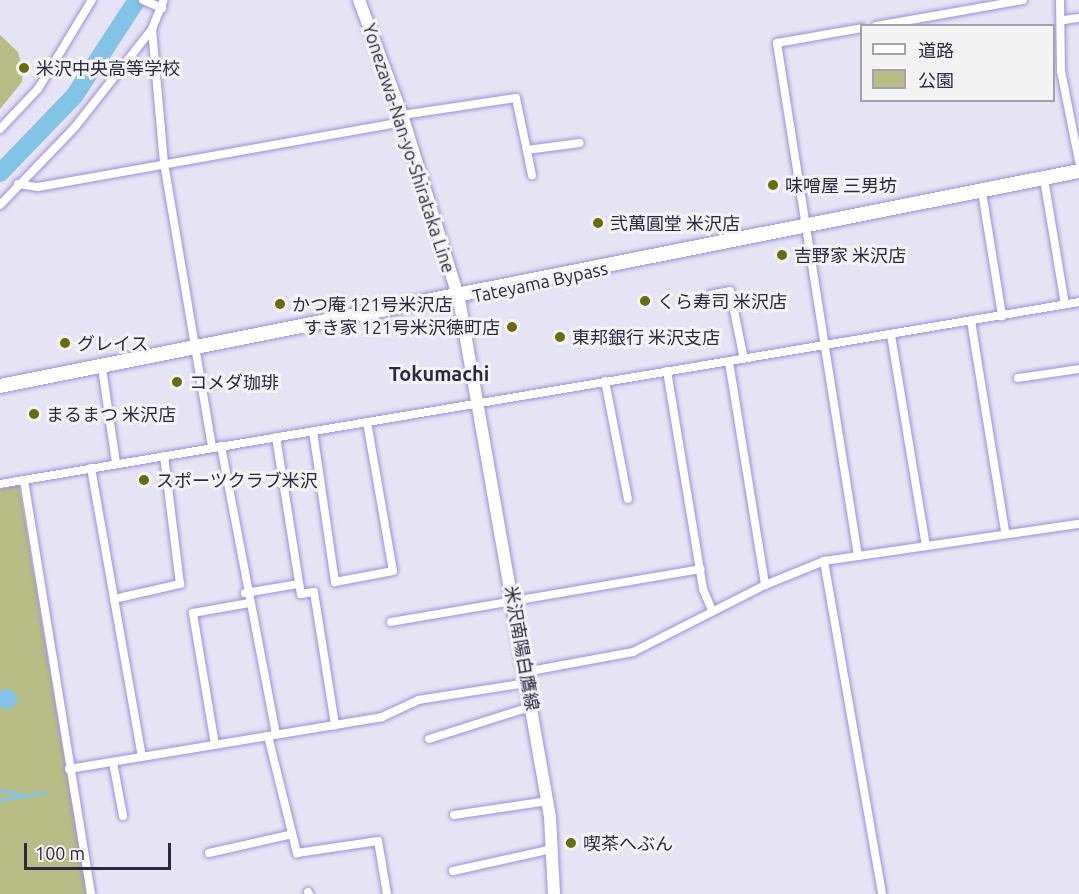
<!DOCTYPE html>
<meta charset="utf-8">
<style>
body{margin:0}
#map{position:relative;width:1079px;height:894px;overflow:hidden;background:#e6e4f4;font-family:Ubuntu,"Noto Sans JP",sans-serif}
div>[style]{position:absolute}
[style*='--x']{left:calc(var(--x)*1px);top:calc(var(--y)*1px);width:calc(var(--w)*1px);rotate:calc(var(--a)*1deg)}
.green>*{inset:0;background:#b8bd85}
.water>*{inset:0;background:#83c3e5}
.round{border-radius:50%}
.stream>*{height:3px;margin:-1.5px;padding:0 1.5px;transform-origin:1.5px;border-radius:1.5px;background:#83c3e5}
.river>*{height:18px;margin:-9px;padding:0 9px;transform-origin:9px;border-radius:9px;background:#83c3e5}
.roads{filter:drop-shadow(0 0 2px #9d8fd9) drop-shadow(0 0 2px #9d8fd9)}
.minor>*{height:8px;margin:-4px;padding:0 4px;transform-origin:4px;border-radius:4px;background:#fff}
.primary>*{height:12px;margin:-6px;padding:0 6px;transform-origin:6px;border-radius:6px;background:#fff}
.trunk>*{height:14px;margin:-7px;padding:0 7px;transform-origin:7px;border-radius:7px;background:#fff}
.dots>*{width:16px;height:16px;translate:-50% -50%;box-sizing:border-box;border:3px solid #f3f3f3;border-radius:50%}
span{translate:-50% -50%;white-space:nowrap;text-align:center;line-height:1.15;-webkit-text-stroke:6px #f3f3f3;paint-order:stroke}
.poi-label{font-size:18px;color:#2d2644}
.left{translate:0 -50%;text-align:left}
.right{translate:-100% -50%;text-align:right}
.street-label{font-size:18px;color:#2d2644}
.neighbourhood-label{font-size:20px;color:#2d2644;font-weight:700}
.legend{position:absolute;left:860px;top:24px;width:195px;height:78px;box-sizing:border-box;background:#f3f3f3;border:2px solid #a4a1ad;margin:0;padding:8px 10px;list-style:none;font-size:18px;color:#2d2644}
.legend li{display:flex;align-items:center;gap:12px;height:30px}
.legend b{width:30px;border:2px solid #a4a1ad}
.scale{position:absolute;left:24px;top:843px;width:147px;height:27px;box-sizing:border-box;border:3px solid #2d2644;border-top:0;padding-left:8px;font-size:18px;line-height:21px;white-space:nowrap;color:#2d2644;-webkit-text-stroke:4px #f3f3f3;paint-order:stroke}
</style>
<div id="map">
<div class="green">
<i style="clip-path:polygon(0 35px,18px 52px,23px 71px,22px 82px,0 109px)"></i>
<i style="clip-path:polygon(19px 485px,87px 894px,0 894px,0 489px)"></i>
</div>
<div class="water">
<i class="round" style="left:-3px;top:689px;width:20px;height:20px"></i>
</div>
<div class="stream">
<i style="--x:0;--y:790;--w:27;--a:13"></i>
<i style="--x:26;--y:796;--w:20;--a:-11"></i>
<i style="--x:0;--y:800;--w:25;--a:-9"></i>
</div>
<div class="river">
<i style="--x:0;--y:173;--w:108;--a:-46.1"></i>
<i style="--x:75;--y:95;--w:113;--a:-56.9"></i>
</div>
<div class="roads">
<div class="minor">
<i style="--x:143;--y:0;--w:21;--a:23"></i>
<i style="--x:1060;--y:0;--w:71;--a:89.2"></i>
<i style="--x:1061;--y:71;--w:92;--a:78.7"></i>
<i style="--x:1064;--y:20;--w:15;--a:-8"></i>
<i style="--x:876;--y:26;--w:149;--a:-10"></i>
<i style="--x:152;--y:29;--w:135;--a:84.9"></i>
<i style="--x:164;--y:163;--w:289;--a:80.4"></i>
<i style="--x:402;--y:115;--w:115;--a:-8.5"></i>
<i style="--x:516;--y:98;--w:79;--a:78.3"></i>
<i style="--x:0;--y:129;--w:55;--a:-46.5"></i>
<i style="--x:38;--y:89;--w:104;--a:-58.8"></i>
<i style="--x:527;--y:150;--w:53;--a:-7.5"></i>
<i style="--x:1044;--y:179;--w:127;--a:80.5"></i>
<i style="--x:18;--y:184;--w:20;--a:9"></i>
<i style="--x:38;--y:187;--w:372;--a:-10.1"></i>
<i style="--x:982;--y:192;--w:126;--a:80.8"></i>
<i style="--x:0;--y:205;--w:108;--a:-46.1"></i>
<i style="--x:75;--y:127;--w:125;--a:-51.8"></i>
<i style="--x:152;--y:29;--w:31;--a:-68"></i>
<i style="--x:710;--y:295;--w:20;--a:-11"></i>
<i style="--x:730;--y:291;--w:69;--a:78.4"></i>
<i style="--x:971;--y:321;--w:214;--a:80.8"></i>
<i style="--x:891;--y:335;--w:214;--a:80.6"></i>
<i style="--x:729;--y:362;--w:226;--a:80.8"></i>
<i style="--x:102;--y:368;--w:96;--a:81.6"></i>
<i style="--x:667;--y:371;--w:221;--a:80.6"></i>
<i style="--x:703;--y:589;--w:23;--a:67"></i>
<i style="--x:1018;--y:378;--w:62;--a:-8.4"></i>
<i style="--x:605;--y:381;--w:120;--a:79"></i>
<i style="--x:313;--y:431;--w:153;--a:81.7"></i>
<i style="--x:335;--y:582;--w:59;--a:-10.7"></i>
<i style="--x:393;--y:571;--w:151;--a:-99.9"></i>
<i style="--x:276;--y:437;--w:159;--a:81"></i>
<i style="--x:301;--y:594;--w:13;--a:-9"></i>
<i style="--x:314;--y:592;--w:135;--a:81"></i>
<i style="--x:221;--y:446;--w:294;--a:79.2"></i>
<i style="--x:91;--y:468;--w:293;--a:80"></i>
<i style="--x:24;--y:480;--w:419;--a:80.8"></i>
<i style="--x:0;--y:484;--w:1094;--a:-9.57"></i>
<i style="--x:858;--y:556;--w:519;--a:-98.97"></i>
<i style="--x:777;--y:43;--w:86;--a:-10"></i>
<i style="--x:824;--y:561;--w:338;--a:80.1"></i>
<i style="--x:245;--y:593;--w:55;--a:-9.5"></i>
<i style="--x:114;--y:599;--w:68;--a:-12.8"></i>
<i style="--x:180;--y:584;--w:129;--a:-97.1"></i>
<i style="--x:391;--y:622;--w:314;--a:-9.7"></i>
<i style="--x:525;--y:672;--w:110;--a:-10.5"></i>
<i style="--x:633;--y:652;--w:148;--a:-26.9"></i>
<i style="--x:765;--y:585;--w:64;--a:-22.1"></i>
<i style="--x:824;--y:561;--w:258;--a:-8.3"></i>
<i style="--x:268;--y:736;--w:121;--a:76.1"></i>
<i style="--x:297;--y:853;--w:82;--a:-8.4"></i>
<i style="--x:378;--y:841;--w:54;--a:80.4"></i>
<i style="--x:429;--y:739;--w:109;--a:-17.6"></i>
<i style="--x:215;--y:745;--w:134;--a:-99.5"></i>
<i style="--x:193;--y:613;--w:57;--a:-10.1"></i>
<i style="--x:113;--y:762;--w:55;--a:79.5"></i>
<i style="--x:69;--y:769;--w:317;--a:-9.4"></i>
<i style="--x:382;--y:717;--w:40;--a:-25"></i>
<i style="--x:418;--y:700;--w:109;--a:-8.9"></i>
<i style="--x:454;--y:815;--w:95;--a:-8.5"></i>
<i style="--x:209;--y:853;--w:81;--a:-12.8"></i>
<i style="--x:453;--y:871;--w:101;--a:-12.5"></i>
<i style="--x:308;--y:892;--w:2;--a:63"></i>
</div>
<div class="primary">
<i style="--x:359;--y:0;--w:123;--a:69.5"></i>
<i style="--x:402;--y:115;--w:193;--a:72.8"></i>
<i style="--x:459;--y:299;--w:526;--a:80.04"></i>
<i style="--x:550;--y:817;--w:77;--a:87"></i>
</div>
<div class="trunk">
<i style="--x:0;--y:386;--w:1100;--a:-11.27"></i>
</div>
</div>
<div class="dots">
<i style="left:24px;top:68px;background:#686c0f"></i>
<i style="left:773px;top:185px;background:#686c0f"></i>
<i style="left:598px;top:223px;background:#686c0f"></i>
<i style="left:782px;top:255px;background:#686c0f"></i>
<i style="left:645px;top:301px;background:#686c0f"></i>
<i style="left:280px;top:304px;background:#686c0f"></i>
<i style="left:512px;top:327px;background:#686c0f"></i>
<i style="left:560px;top:337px;background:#686c0f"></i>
<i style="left:65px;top:343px;background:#686c0f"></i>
<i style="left:177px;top:382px;background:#686c0f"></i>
<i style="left:34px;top:414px;background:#686c0f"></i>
<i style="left:144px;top:480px;background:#686c0f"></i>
<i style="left:571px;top:843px;background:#686c0f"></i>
</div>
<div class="poi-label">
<span class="left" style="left:36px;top:68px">米沢中央高等学校</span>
<span class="left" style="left:785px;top:185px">味噌屋 三男坊</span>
<span class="left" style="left:610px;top:223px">弐萬圓堂 米沢店</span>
<span class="left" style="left:794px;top:255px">吉野家 米沢店</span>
<span class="left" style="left:657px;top:301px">くら寿司 米沢店</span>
<span class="left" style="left:292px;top:304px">かつ庵 121号米沢店</span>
<span class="right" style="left:500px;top:327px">すき家 121号米沢徳町店</span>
<span class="left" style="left:572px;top:337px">東邦銀行 米沢支店</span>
<span class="left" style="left:77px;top:343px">グレイス</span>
<span class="left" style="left:189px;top:382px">コメダ珈琲</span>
<span class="left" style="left:46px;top:414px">まるまつ 米沢店</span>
<span class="left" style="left:156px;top:480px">スポーツクラブ米沢</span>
<span class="left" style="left:583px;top:843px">喫茶へぶん</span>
</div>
<div class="street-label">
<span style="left:409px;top:148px;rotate:72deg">Yonezawa-Nan-yo-Shirataka Line</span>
<span style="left:540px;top:282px;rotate:-12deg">Tateyama Bypass</span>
<span style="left:522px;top:648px;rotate:80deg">米沢南陽白鷹線</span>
</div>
<div class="neighbourhood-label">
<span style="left:439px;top:373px">Tokumachi</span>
</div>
<ul class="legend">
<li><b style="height:8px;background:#fff"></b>道路</li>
<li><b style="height:16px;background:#b8bd85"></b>公園</li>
</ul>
<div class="scale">100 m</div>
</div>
